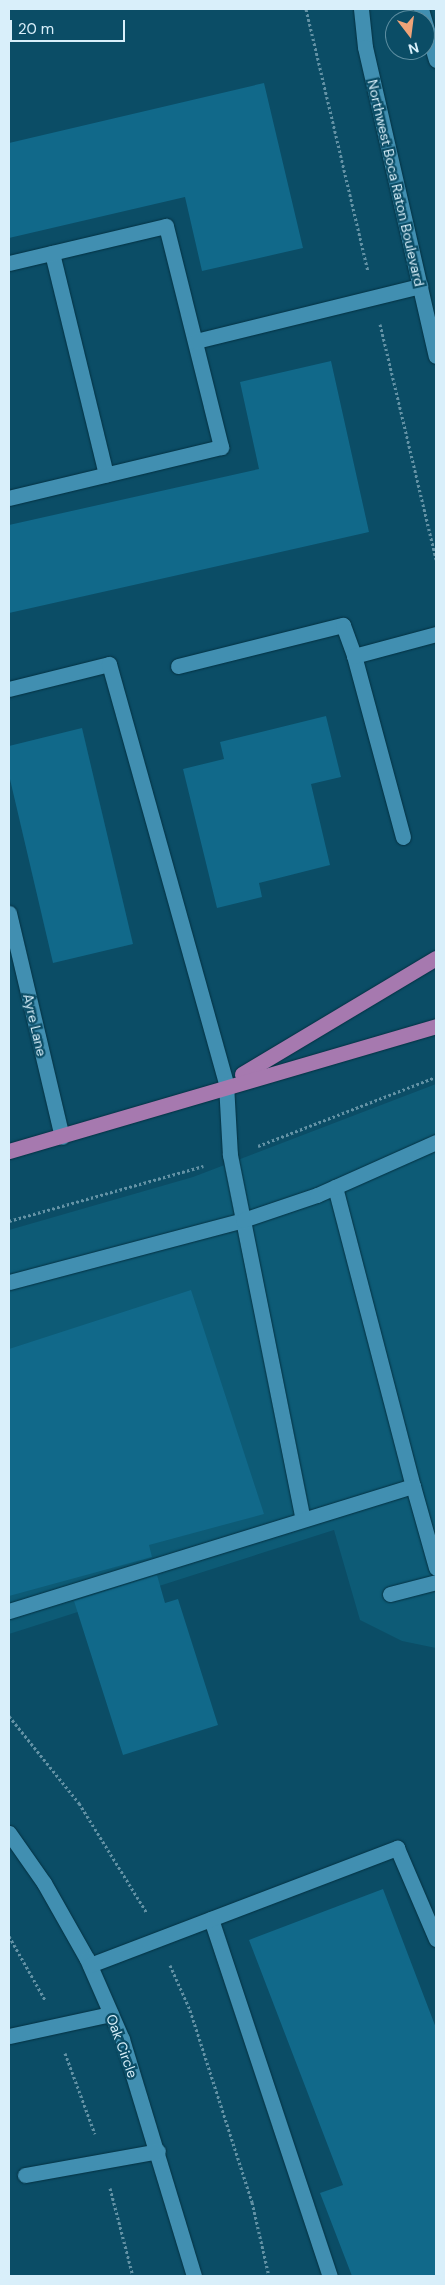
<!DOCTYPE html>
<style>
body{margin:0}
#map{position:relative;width:445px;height:2285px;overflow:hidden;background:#0b4d66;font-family:"DM Sans",sans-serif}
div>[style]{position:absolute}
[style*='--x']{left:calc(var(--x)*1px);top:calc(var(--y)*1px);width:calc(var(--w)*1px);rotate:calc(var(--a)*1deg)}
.built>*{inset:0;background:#0d5b76}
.building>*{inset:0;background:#11698a}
.path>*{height:3px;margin-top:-1.5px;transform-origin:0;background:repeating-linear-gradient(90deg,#6392a5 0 2.5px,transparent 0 5px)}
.roads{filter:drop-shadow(0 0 1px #043142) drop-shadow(0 0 1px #043142)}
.minor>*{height:15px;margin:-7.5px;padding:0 7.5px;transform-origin:7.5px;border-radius:7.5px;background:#418fb1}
.major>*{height:15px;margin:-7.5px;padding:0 7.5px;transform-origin:7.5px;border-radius:7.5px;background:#a679af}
span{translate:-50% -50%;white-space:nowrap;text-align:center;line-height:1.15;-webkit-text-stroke:4.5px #0b4d66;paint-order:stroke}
.street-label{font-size:14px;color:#d9effa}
.frame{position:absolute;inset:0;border:10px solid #d9effa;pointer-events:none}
.north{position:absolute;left:385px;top:10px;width:50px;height:50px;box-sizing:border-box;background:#0b4d66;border:1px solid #5d8ea1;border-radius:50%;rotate:165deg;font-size:14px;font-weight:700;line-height:20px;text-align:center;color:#d9effa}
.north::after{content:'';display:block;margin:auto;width:18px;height:22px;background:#efa378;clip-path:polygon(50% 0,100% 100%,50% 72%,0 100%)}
.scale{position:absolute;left:10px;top:20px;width:115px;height:22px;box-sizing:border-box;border:2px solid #d9effa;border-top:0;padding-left:6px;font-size:15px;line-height:18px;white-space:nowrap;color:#d9effa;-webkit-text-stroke:4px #0b4d66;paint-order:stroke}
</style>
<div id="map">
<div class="built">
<i style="clip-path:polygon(436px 1084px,436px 1648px,402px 1641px,360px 1620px,334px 1530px,9px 1634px,9px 1230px,193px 1177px)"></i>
</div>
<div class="building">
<i style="clip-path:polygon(264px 83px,303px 248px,202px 271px,185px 197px,9px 238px,9px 143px)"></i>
<i style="clip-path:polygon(331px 361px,369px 532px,9px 613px,9px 525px,259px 469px,240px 382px)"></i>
<i style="clip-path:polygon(326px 716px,341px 777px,311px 784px,330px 865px,259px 883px,262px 897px,217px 908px,183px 769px,224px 759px,220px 742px)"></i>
<i style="clip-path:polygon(82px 728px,133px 944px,53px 963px,9px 775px,9px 746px)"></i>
<i style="clip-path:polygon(191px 1290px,264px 1514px,149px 1545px,152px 1557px,9px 1596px,9px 1349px)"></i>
<i style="clip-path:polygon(157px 1575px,165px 1603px,178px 1599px,218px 1725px,123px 1755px,74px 1601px)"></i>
<i style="clip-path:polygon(383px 1889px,436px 2028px,436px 2276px,352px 2276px,320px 2193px,343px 2185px,249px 1940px)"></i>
</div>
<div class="path">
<i style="--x:306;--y:9;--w:269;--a:76.7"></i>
<i style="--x:380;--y:324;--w:242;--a:76.6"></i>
<i style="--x:258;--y:1146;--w:191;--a:-21.2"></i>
<i style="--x:9;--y:1221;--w:202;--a:-15.8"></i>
<i style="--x:9;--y:1716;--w:112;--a:51.2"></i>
<i style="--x:79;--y:1803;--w:129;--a:58.3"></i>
<i style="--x:9;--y:1936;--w:73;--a:60.6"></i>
<i style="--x:170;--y:1965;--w:49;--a:66"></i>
<i style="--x:190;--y:2010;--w:202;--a:72.1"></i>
<i style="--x:252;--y:2202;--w:76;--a:77.1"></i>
<i style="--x:65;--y:2053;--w:86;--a:69.7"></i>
<i style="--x:110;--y:2188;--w:91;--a:75.4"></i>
</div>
<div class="roads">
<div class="minor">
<i style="--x:361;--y:9;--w:38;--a:84"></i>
<i style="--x:365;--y:47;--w:317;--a:77.1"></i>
<i style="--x:421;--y:9;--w:53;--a:73.6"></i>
<i style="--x:52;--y:253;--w:228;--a:76.3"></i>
<i style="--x:9;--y:263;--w:161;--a:-13.3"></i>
<i style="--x:166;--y:226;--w:228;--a:76"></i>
<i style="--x:221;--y:447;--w:218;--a:166.5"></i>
<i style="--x:196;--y:341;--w:231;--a:-13.8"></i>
<i style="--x:178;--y:666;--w:170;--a:-14"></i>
<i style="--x:343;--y:625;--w:33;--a:70"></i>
<i style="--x:9;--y:689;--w:103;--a:-14"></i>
<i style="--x:109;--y:664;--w:436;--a:74.4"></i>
<i style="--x:226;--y:1084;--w:71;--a:86.8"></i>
<i style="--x:230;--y:1155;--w:371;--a:78.7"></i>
<i style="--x:403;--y:837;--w:188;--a:-105.1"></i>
<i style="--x:354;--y:656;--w:85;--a:-15"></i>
<i style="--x:9;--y:913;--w:230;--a:76.7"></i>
<i style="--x:335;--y:1187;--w:309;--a:75.4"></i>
<i style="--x:9;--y:1282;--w:242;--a:-14.8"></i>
<i style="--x:243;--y:1220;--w:78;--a:-18.7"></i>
<i style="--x:317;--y:1195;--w:130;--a:-24"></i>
<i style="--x:390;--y:1594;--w:48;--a:-14.6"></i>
<i style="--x:9;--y:1611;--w:423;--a:-17.2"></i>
<i style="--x:413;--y:1486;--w:85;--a:74.3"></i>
<i style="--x:9;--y:1833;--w:61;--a:55"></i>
<i style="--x:44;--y:1883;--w:87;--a:60.5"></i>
<i style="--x:87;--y:1959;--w:87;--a:66.4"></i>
<i style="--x:122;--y:2039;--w:248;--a:73.1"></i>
<i style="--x:211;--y:1919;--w:376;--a:71.6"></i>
<i style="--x:90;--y:1965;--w:329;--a:-20.9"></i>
<i style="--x:397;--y:1848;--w:99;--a:66.8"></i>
<i style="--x:9;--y:2036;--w:104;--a:-12.2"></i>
<i style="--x:25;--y:2175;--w:135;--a:-10.2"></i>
</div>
<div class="major">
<i style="--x:242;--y:1074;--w:226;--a:-30.9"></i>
<i style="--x:9;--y:1151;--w:445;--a:-16.3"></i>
</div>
</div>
<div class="street-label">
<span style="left:396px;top:183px;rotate:77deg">Northwest Boca Raton Boulevard</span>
<span style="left:35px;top:1025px;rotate:77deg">Ayre Lane</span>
<span style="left:122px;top:2046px;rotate:70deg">Oak Circle</span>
</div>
<div class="frame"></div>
<div class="north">N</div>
<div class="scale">20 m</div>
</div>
